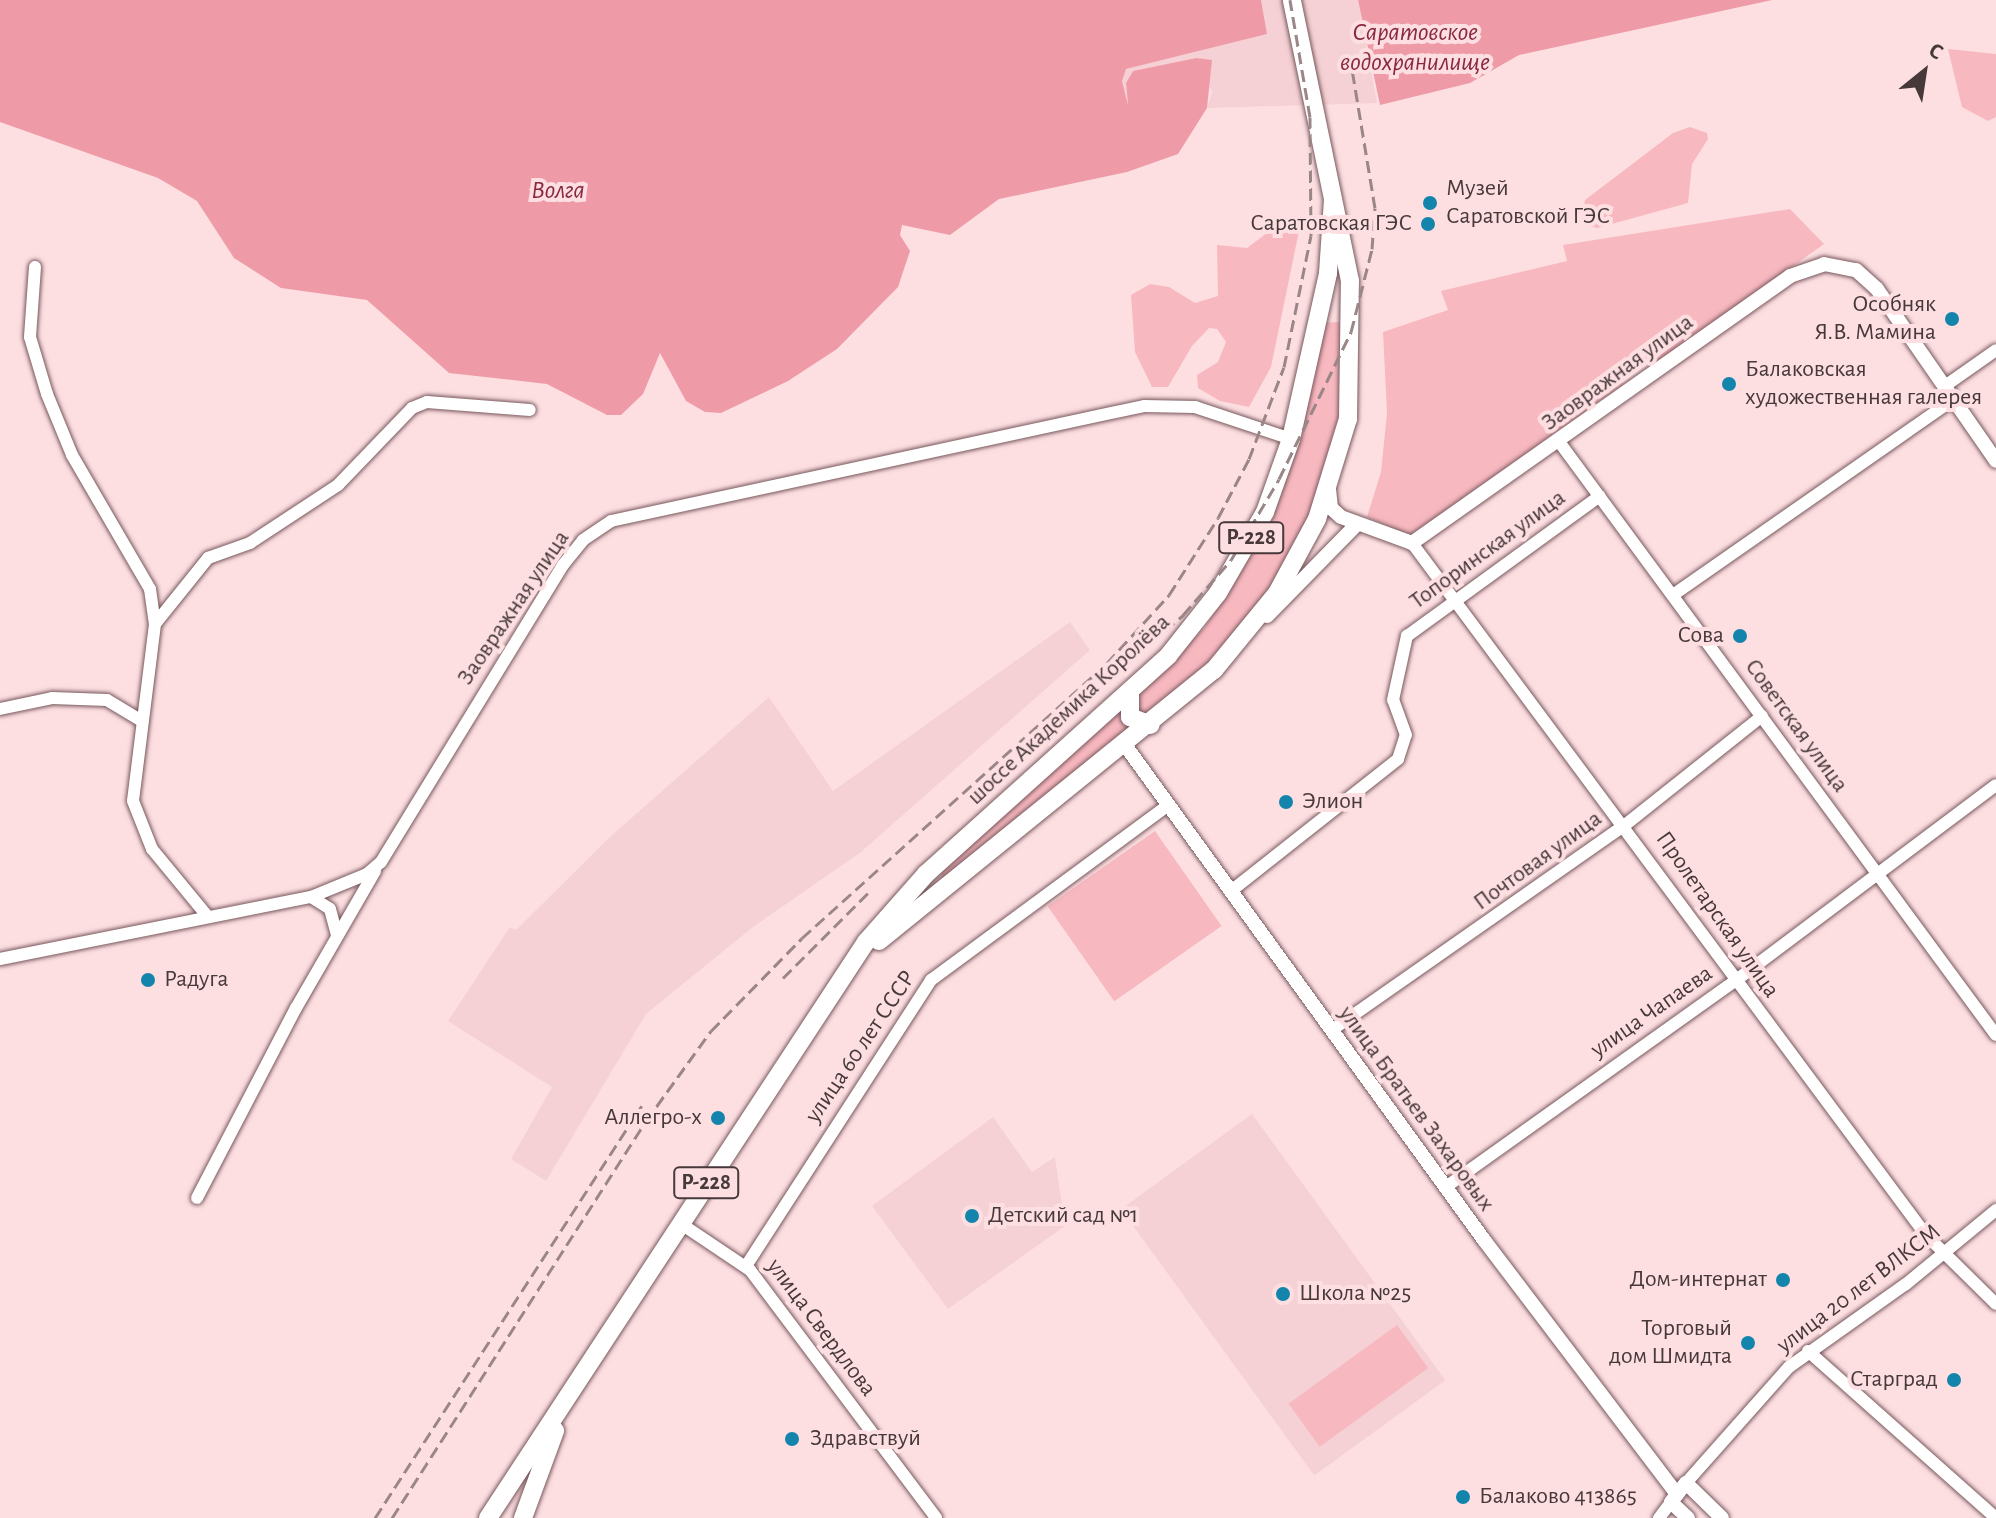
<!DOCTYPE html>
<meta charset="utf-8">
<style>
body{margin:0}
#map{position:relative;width:1996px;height:1518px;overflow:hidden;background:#fddfe2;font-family:"Alegreya Sans",sans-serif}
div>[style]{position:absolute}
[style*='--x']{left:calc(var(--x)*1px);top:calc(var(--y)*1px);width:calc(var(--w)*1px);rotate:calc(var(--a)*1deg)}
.built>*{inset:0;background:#f5d1d5;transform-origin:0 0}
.green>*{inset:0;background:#f8b8c0;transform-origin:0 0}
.water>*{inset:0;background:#ef9ba7}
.roads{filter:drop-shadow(0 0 2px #78585c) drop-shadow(0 0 2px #78585c)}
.minor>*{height:12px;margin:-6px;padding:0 6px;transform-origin:6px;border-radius:6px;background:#fff}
.major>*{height:14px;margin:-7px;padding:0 7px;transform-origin:7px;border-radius:7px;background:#fff}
.highway>*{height:18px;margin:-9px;padding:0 9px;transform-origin:9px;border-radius:9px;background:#fff}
.rail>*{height:3px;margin-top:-1.5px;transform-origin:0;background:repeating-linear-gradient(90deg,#9a8587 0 12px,transparent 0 18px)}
.dots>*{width:22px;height:22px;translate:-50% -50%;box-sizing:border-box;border:4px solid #fddfe2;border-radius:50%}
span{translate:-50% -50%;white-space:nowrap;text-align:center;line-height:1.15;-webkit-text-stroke:8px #fddfe2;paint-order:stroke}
.shield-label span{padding:2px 6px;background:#fddfe2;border:2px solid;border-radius:6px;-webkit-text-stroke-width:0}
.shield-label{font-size:22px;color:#47383a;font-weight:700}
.poi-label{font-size:24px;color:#47383a}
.left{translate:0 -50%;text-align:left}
.right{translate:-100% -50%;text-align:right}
.street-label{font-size:24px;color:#47383a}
.water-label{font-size:26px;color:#8a2940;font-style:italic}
.north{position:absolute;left:1884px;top:32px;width:80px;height:80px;-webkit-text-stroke:6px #fddfe2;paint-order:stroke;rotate:30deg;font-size:22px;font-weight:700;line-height:32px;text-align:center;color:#47383a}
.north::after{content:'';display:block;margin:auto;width:28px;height:36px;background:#47383a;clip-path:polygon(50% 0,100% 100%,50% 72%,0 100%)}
</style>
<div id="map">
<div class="built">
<i style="clip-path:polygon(1261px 0,1358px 0,1377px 103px,1207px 108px,1212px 92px,1196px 58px,1133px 71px,1126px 83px,1127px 104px,1122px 81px,1126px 69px,1267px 34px)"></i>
<i style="clip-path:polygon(1070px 622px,1090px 650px,861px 852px,753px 927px,646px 1014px,546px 1181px,511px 1159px,552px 1087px,448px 1021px,510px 927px,516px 930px,611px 836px,769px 697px,833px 791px)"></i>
<i style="left:1252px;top:1114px;width:329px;height:162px;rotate:54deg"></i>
<i style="clip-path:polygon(993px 1117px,1032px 1172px,1055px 1157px,1065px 1226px,948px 1309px,872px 1206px)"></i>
</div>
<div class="green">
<i style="clip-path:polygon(1948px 49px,1996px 54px,1996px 117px,1988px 121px,1962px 107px)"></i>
<i style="clip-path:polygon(1690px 127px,1707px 133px,1708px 139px,1692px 164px,1688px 203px,1597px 228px,1581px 223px,1585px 200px,1673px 133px)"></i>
<i style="clip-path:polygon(1790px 209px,1824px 244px,1650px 368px,1642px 358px,1618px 374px,1623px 384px,1410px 536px,1367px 517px,1381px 472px,1387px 413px,1383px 332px,1448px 310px,1441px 291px,1567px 261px,1563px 245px)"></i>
<i style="clip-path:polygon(1275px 227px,1299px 231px,1271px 367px,1249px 407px,1220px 401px,1198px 388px,1197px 375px,1218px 362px,1226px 342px,1217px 329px,1209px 328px,1192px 346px,1168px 387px,1152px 387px,1135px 352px,1131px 295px,1150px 284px,1169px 287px,1195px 303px,1218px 296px,1217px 245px,1247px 248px)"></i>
<i style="clip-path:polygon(1338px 322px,1343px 325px,1342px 423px,1296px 554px,1231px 643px,1149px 717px,1134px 713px,1135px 699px,1205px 627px,1268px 529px,1302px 434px,1320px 331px,1326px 323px)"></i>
<i style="clip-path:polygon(1123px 702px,1133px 732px,943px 878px,938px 870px)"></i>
<i style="left:1155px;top:831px;width:116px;height:131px;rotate:55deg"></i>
<i style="left:1397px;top:1325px;width:53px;height:134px;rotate:54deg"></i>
</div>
<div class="water">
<i style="clip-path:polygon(0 0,1261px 0,1267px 34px,1126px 69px,1122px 81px,1128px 105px,1126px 83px,1133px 71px,1196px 58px,1212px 60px,1207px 108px,1178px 154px,1127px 172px,999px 199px,950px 235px,902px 225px,900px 235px,910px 251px,898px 287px,837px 349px,788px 381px,721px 413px,705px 412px,686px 401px,660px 353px,643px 394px,621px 415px,607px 415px,547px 384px,449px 373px,367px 300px,281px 288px,234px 258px,197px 201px,158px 178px,0 122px)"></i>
<i style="clip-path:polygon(1358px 0,1772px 0,1519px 55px,1470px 83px,1380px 105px)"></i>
</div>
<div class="roads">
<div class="minor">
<i style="--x:35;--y:267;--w:70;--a:94.1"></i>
<i style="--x:30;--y:337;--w:59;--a:73.4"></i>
<i style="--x:47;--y:394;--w:66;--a:67.7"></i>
<i style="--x:72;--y:455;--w:155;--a:59.8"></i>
<i style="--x:150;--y:589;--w:35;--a:82"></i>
<i style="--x:155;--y:624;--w:178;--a:97.1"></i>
<i style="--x:133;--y:801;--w:52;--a:68.4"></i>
<i style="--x:152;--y:849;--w:88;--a:50.5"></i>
<i style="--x:1945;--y:386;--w:62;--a:-35.2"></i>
<i style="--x:1560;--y:443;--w:735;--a:53.63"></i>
<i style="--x:1412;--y:543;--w:862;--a:53.4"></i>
<i style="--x:1926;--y:1235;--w:98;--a:44.6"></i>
<i style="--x:1673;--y:595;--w:343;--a:-34.9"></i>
<i style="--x:155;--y:624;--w:85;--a:-51.2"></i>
<i style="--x:208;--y:558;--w:45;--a:-19.7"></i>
<i style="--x:250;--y:543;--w:105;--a:-33.4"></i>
<i style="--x:338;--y:485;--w:107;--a:-46.1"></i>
<i style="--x:412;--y:408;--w:16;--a:-22"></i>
<i style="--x:427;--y:402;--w:103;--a:4.4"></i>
<i style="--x:0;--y:709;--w:53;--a:-11.9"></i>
<i style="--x:52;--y:698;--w:55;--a:2.1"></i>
<i style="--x:107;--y:700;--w:39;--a:31"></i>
<i style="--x:1231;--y:891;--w:213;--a:-38.3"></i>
<i style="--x:1398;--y:759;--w:25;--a:-72"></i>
<i style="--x:1406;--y:735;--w:37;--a:-110"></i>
<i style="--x:1393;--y:700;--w:66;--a:-77.7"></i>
<i style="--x:1407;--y:636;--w:238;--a:-36"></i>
<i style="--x:311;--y:897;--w:22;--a:32"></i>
<i style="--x:330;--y:909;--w:27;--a:75"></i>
<i style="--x:0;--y:959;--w:317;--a:-11.3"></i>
<i style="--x:311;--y:897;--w:61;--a:-22.3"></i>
<i style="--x:367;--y:874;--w:18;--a:-41"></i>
<i style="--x:381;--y:862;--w:348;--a:-58.5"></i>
<i style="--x:563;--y:565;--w:32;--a:-51"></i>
<i style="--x:583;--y:540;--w:34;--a:-34"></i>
<i style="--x:611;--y:521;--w:545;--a:-12.18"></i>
<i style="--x:1144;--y:406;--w:51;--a:1.1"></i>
<i style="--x:1195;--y:407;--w:101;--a:18.4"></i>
<i style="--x:1332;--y:1030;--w:358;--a:-35"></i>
<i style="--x:1625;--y:825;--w:175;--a:-38.5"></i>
<i style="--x:1446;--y:1187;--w:355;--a:-35.5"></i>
<i style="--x:1735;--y:981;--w:326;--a:-36.9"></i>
<i style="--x:197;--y:1198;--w:214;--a:-62.5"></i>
<i style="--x:296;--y:1008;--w:158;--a:-60"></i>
<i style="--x:680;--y:1223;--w:84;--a:33.9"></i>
<i style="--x:750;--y:1270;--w:310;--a:53.1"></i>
<i style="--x:746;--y:1266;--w:341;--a:-57.1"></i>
<i style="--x:931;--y:980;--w:295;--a:-36.4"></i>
<i style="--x:1808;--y:1351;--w:251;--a:41.6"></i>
<i style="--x:1686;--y:1483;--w:155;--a:-48.4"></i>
<i style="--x:1789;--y:1367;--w:143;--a:-35.4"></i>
<i style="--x:1906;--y:1284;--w:117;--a:-39.4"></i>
<i style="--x:1659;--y:1518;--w:20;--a:-53"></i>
</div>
<div class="major">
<i style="--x:1329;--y:489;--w:19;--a:84"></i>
<i style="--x:1331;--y:508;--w:13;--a:42"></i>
<i style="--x:1341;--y:517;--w:76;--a:20.1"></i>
<i style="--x:1412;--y:543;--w:463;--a:-35.2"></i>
<i style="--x:1790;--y:276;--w:36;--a:-19"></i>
<i style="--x:1824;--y:264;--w:33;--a:11"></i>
<i style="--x:1856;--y:270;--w:28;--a:42"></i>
<i style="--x:1877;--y:289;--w:209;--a:55.3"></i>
<i style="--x:1267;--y:616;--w:127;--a:-45.6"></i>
<i style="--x:1125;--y:745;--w:611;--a:54.05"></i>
<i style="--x:1484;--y:1240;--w:319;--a:52.8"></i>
<i style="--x:1688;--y:1518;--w:23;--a:-137"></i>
<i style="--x:1671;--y:1502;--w:24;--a:-52"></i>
<i style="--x:1686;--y:1483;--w:50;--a:44.2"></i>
</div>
<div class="highway">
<i style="--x:1130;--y:692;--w:25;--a:90"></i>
<i style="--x:1130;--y:717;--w:22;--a:21"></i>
<i style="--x:879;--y:941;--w:431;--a:-39"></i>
<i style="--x:1214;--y:670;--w:99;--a:-50.7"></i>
<i style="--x:1277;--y:593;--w:84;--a:-61.6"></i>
<i style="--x:1317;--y:519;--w:105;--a:-72.8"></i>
<i style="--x:1348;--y:419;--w:138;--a:-89.2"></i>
<i style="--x:1350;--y:281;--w:287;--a:-101.7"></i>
<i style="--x:488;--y:1518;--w:689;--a:-56.73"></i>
<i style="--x:866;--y:942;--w:91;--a:-48.6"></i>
<i style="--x:926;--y:874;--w:326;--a:-42"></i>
<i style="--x:1168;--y:656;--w:80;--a:-51.6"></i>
<i style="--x:1218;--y:593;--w:94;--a:-59.9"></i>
<i style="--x:1265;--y:512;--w:77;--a:-70.4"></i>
<i style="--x:1291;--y:439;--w:170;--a:-77.4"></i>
<i style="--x:1328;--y:273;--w:73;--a:-86.1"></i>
<i style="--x:523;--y:1518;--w:93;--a:-69.8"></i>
</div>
</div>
<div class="rail">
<i style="--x:1070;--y:713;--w:150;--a:-40.9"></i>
<i style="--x:1183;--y:615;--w:73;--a:-48.9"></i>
<i style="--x:1231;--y:560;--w:94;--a:-59.3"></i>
<i style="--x:1279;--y:479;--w:164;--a:-63.9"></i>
<i style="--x:1351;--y:332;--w:86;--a:-75.8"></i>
<i style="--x:1372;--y:249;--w:41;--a:-85.8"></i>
<i style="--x:1375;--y:208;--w:153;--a:-99.4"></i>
<i style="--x:783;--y:978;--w:123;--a:-45"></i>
<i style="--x:375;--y:1518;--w:491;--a:-57.1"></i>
<i style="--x:392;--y:1518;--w:471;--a:-57.4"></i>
<i style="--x:646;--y:1121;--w:111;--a:-54.2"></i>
<i style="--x:711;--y:1031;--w:130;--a:-45.6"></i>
<i style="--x:802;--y:938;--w:411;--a:-42"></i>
<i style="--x:1107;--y:663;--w:92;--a:-47.6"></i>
<i style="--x:1169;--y:595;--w:91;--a:-57.5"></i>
<i style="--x:1218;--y:518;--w:67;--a:-62.3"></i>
<i style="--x:1249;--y:459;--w:98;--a:-69.2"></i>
<i style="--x:1284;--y:367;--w:134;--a:-78.4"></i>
<i style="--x:1311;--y:236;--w:119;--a:-90.5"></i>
<i style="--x:1310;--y:117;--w:119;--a:-99.7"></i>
</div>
<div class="dots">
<i style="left:1430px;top:203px;background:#1384ab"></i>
<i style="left:1428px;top:224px;background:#1384ab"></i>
<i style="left:1952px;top:319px;background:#1384ab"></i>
<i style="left:1729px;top:384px;background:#1384ab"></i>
<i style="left:1740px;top:636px;background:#1384ab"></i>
<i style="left:1286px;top:802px;background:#1384ab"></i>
<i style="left:148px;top:980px;background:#1384ab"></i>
<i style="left:718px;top:1118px;background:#1384ab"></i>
<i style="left:972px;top:1216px;background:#1384ab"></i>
<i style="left:1783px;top:1280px;background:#1384ab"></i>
<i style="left:1283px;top:1294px;background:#1384ab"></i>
<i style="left:1748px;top:1343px;background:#1384ab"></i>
<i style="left:1954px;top:1380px;background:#1384ab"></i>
<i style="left:792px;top:1439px;background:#1384ab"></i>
<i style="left:1463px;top:1497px;background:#1384ab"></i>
</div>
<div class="shield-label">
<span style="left:1251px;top:538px">Р-228</span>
<span style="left:706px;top:1183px">Р-228</span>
</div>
<div class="poi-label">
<span class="left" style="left:1446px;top:203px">Музей<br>Саратовской ГЭС</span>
<span class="right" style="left:1412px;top:224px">Саратовская ГЭС</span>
<span class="right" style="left:1936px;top:319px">Особняк<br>Я.В. Мамина</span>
<span class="left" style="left:1745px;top:384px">Балаковская<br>художественная галерея</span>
<span class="right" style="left:1724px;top:636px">Сова</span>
<span class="left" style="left:1302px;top:802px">Элион</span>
<span class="left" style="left:164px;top:980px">Радуга</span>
<span class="right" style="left:702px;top:1118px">Аллегро-х</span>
<span class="left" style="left:988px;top:1216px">Детский сад №1</span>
<span class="right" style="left:1767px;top:1280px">Дом-интернат</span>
<span class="left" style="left:1299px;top:1294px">Школа №25</span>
<span class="right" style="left:1732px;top:1343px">Торговый<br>дом Шмидта</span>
<span class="right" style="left:1938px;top:1380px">Старград</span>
<span class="left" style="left:810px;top:1439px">Здравствуй</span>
<span class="left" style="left:1479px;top:1497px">Балаково 413865</span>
</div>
<div class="street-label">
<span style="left:1618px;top:373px;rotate:-36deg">Заовражная улица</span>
<span style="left:1488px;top:550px;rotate:-36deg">Топоринская улица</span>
<span style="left:514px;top:608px;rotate:-56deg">Заовражная улица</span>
<span style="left:1069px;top:710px;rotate:-43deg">шоссе Академика Королёва</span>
<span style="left:1796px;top:726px;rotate:54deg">Советская улица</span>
<span style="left:1538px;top:861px;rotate:-36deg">Почтовая улица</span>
<span style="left:1717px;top:915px;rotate:55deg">Пролетарская улица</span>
<span style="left:1652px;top:1012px;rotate:-35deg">улица Чапаева</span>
<span style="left:861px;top:1047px;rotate:-56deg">улица 60 лет СССР</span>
<span style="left:1416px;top:1109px;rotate:54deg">улица Братьев Захаровых</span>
<span style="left:1859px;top:1289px;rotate:-37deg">улица 20 лет ВЛКСМ</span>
<span style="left:821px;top:1328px;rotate:53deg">улица Свердлова</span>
</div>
<div class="water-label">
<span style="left:1415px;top:48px">Саратовское<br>водохранилище</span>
<span style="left:558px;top:191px">Волга</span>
</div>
<div class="north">С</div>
</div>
